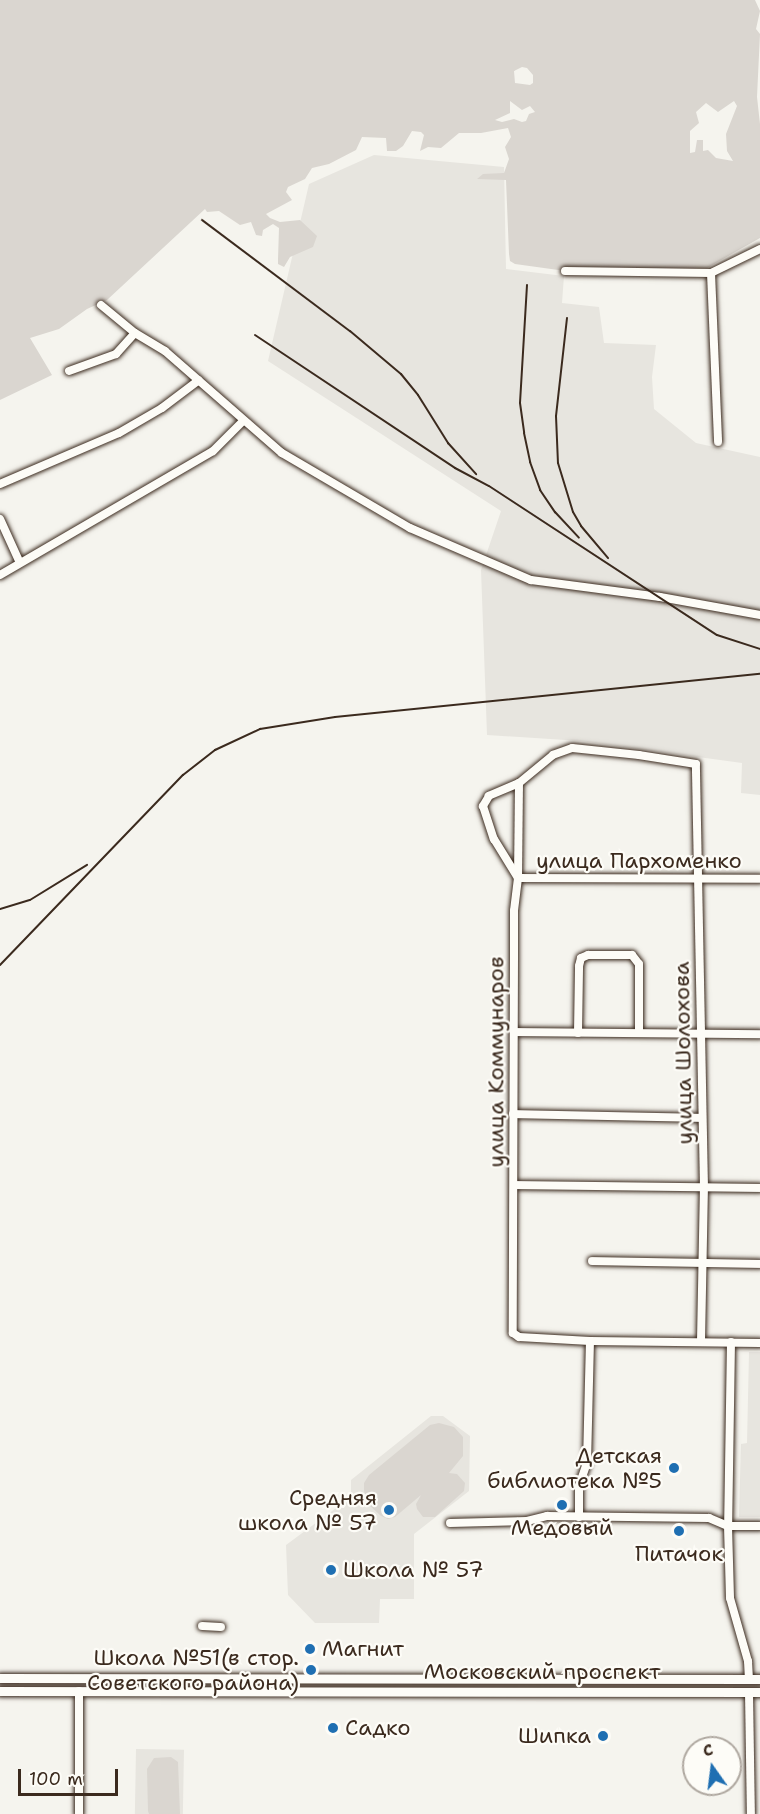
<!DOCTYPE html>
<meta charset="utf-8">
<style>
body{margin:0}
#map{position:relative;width:760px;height:1814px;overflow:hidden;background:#f5f4ee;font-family:"Shantell Sans",sans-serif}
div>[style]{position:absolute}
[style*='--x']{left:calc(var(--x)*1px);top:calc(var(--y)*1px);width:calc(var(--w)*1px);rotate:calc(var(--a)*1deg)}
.built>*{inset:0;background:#e7e5df;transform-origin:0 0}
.green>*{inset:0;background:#dad6d0}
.roads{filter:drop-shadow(0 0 2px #3b2a1e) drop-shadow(0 0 2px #3b2a1e)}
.minor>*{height:8px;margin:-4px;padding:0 4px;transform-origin:4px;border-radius:4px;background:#fdfcf7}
.major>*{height:9px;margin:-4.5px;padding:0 4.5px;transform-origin:4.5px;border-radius:4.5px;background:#fdfcf7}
.rail>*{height:2px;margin:-1px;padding:0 1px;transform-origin:1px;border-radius:1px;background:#3b2a1e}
.dots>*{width:16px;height:16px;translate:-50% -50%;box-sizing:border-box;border:3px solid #fdfcf7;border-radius:50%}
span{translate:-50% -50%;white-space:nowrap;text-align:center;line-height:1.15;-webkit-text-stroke:4.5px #fdfcf7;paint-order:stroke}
.street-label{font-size:22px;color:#3b2a1e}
.poi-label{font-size:22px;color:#3b2a1e}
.right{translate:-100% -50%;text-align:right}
.left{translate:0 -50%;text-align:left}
.north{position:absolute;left:682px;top:1736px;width:60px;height:60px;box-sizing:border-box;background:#fdfcf7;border:2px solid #afa8a0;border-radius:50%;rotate:346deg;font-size:16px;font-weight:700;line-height:24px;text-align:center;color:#3b2a1e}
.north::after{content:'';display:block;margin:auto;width:21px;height:27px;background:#1f6fb2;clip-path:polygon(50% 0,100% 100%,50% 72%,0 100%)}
.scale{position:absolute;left:18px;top:1769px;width:100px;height:27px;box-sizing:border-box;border:3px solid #3b2a1e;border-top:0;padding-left:8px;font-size:18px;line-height:21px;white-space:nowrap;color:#3b2a1e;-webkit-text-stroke:4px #fdfcf7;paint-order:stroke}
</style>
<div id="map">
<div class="built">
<i style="clip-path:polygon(374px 155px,504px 167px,506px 269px,564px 276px,562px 303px,599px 307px,604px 343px,656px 345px,652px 377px,654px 409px,696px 443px,760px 457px,760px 795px,741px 793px,742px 763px,581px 741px,487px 735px,481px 570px,501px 511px,268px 361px,309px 184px)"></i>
<i style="clip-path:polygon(749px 1352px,760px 1352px,760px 1517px,739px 1517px,741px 1444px,747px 1443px)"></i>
<i style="clip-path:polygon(431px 1416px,443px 1416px,470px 1436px,469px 1491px,414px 1534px,414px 1599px,380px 1599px,379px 1623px,315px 1623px,288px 1595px,286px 1545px,351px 1497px,351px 1480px)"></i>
<i style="left:136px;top:1749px;width:48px;height:65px;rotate:1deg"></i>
</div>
<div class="green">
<i style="clip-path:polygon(evenodd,0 0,755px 0,760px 11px,756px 29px,760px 34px,757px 97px,760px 124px,760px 238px,707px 268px,623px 274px,580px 273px,515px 264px,510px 261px,509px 254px,506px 180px,477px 179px,483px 174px,504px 173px,509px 159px,505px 147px,511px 137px,508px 128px,481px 133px,459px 133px,441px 148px,428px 147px,420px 151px,424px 135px,421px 132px,412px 131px,403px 146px,396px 151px,387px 151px,386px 138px,362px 137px,356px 150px,329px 164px,312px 168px,305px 179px,288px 187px,286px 192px,292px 200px,266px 214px,270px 218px,280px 222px,300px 220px,317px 236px,313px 247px,290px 257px,284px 267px,278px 264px,278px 259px,279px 228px,273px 224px,263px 230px,262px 236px,256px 235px,251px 222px,240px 225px,219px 211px,207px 212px,205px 209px,107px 300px,87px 309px,59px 329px,30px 338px,52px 375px,0 400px,0 0,522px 67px,527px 68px,533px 75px,533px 83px,530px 85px,515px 83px,514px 71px,522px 67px,0 0,510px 101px,522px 110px,530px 106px,535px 112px,529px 114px,526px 121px,522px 122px,514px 119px,502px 122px,495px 120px,510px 113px,510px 101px,0 0,734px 101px,737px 106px,726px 134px,727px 151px,733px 161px,716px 158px,708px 150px,703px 151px,703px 140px,697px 140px,695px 152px,690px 153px,690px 131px,699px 123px,696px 112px,706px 103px,718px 112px,734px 101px)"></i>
<i style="clip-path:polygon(439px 1423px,454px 1427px,463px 1437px,463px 1456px,449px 1473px,457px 1474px,465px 1483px,464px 1491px,435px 1517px,423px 1517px,417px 1509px,416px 1504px,421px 1495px,395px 1517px,388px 1519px,381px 1516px,369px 1505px,364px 1491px,364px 1483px,369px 1475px,430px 1425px)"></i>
<i style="clip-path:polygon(154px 1758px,171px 1757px,178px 1762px,180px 1814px,149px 1814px,148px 1811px,147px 1769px)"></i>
</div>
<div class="roads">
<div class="minor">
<i style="--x:565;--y:271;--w:146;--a:0.8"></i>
<i style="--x:711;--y:273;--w:55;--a:-26.1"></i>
<i style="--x:711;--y:273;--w:169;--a:87.6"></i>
<i style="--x:101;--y:305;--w:44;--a:39.5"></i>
<i style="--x:135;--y:333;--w:35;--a:31"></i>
<i style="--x:165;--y:351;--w:155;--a:41.1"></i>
<i style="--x:282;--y:453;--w:148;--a:30.4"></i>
<i style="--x:410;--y:528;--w:132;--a:23.3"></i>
<i style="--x:531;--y:580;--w:130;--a:7.5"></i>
<i style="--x:660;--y:597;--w:102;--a:10.2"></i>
<i style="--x:69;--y:371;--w:50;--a:-19.9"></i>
<i style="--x:116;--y:354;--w:28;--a:-48"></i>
<i style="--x:0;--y:484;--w:129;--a:-23.2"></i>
<i style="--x:119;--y:433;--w:50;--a:-30.2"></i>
<i style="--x:162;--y:408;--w:46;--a:-37.1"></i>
<i style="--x:0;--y:519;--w:48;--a:65.6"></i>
<i style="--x:0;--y:575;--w:246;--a:-30.2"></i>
<i style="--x:213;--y:451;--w:42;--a:-45"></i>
<i style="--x:519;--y:783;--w:95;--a:90.6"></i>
<i style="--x:518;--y:878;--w:242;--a:0.2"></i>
<i style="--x:514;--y:1032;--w:246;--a:0.5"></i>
<i style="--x:578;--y:1033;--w:67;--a:-89.1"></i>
<i style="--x:579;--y:966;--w:8;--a:-76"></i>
<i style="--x:581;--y:958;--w:8;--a:-23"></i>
<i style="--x:588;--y:955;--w:44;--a:0"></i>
<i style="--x:632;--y:955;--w:11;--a:52"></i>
<i style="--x:639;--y:964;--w:69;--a:90"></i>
<i style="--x:513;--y:1114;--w:189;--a:1.2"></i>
<i style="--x:515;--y:1185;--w:245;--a:0.7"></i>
<i style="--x:592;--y:1261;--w:168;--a:1"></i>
<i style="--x:701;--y:1341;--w:153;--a:-88.9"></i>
<i style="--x:704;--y:1188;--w:424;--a:-91.1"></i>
<i style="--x:696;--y:764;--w:58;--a:-171"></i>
<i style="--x:639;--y:755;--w:67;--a:-174"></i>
<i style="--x:572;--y:748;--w:20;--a:160"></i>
<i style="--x:553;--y:755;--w:44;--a:140.5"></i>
<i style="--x:519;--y:783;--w:33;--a:157"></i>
<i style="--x:489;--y:796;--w:12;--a:121"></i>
<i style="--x:483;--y:806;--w:35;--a:72"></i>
<i style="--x:494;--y:839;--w:46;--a:58.4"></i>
<i style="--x:518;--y:878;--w:33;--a:97"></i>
<i style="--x:514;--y:911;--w:47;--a:90"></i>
<i style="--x:514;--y:958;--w:375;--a:90.2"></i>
<i style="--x:513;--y:1333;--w:7;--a:34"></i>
<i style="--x:519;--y:1337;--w:71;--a:3.2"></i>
<i style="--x:590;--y:1341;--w:170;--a:0.7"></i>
<i style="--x:731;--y:1342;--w:184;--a:90.9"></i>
<i style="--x:728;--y:1526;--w:72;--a:88.4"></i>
<i style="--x:730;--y:1598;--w:66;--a:74.1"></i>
<i style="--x:748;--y:1661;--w:18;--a:87"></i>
<i style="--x:579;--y:1517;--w:31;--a:-90"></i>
<i style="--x:579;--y:1486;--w:24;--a:-71"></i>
<i style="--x:587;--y:1463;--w:122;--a:-88.6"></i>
<i style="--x:450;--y:1523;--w:77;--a:-1.5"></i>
<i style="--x:527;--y:1521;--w:21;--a:-14"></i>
<i style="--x:547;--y:1516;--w:162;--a:0.7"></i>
<i style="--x:709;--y:1518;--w:21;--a:23"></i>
<i style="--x:728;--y:1526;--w:32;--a:0"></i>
<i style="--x:202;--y:1626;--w:19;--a:3"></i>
<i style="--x:79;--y:1691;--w:123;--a:90"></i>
<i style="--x:749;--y:1693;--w:121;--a:89.1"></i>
</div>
<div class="major">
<i style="--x:0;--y:1678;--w:760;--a:0.08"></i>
<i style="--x:0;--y:1691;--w:760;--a:0.08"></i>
</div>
</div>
<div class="rail">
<i style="--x:202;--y:220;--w:185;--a:36.9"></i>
<i style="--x:350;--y:331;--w:67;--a:40.1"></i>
<i style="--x:401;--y:374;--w:27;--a:51"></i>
<i style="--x:418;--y:395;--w:57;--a:58"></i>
<i style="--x:448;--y:443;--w:42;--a:47.9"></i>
<i style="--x:527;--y:285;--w:118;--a:93.4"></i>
<i style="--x:520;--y:403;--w:30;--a:82"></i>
<i style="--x:524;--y:433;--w:30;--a:78"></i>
<i style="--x:530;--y:462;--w:30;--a:70"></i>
<i style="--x:540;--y:490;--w:27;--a:56"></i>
<i style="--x:555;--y:512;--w:35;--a:47"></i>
<i style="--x:567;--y:318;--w:99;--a:96.4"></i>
<i style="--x:556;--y:416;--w:47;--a:87.6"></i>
<i style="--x:558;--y:463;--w:51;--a:73"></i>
<i style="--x:573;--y:512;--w:16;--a:60"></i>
<i style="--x:581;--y:526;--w:42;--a:49.8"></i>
<i style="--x:255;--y:335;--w:240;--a:33.6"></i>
<i style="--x:455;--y:468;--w:38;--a:28"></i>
<i style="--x:489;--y:486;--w:272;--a:33.2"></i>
<i style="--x:717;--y:635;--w:45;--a:18"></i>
<i style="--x:0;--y:909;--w:31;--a:-17"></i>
<i style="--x:30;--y:900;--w:67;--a:-31.6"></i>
<i style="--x:0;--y:965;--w:264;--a:-46.1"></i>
<i style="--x:183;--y:775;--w:41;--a:-38"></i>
<i style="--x:215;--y:750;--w:50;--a:-25"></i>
<i style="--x:260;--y:729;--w:76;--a:-9.1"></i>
<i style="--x:335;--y:717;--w:427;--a:-5.8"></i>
</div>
<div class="dots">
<i style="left:674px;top:1468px;background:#1f6fb2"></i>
<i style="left:562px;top:1505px;background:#1f6fb2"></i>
<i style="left:389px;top:1510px;background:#1f6fb2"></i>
<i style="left:679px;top:1531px;background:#1f6fb2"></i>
<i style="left:331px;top:1570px;background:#1f6fb2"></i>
<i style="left:310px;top:1649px;background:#1f6fb2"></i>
<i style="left:311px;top:1670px;background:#1f6fb2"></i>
<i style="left:333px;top:1728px;background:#1f6fb2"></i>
<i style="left:603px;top:1736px;background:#1f6fb2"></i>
</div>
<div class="street-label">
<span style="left:639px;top:861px">улица Пархоменко</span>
<span style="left:683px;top:1053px;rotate:-91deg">улица Шолохова</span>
<span style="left:496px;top:1062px;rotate:-90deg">улица Коммунаров</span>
<span style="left:542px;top:1672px">Московский проспект</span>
</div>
<div class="poi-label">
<span class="right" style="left:662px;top:1468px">Детская<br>библиотека №5</span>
<span class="right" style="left:377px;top:1510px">Средняя<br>школа № 57</span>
<span style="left:562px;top:1528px">Медовый</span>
<span style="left:679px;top:1554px">Питачок</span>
<span class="left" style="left:343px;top:1570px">Школа № 57</span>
<span class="left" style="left:322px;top:1649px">Магнит</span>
<span class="right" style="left:299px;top:1670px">Школа №51(в стор.<br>Советского района)</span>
<span class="left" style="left:345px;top:1728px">Садко</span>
<span class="right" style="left:591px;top:1736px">Шипка</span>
</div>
<div class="north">С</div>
<div class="scale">100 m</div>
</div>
